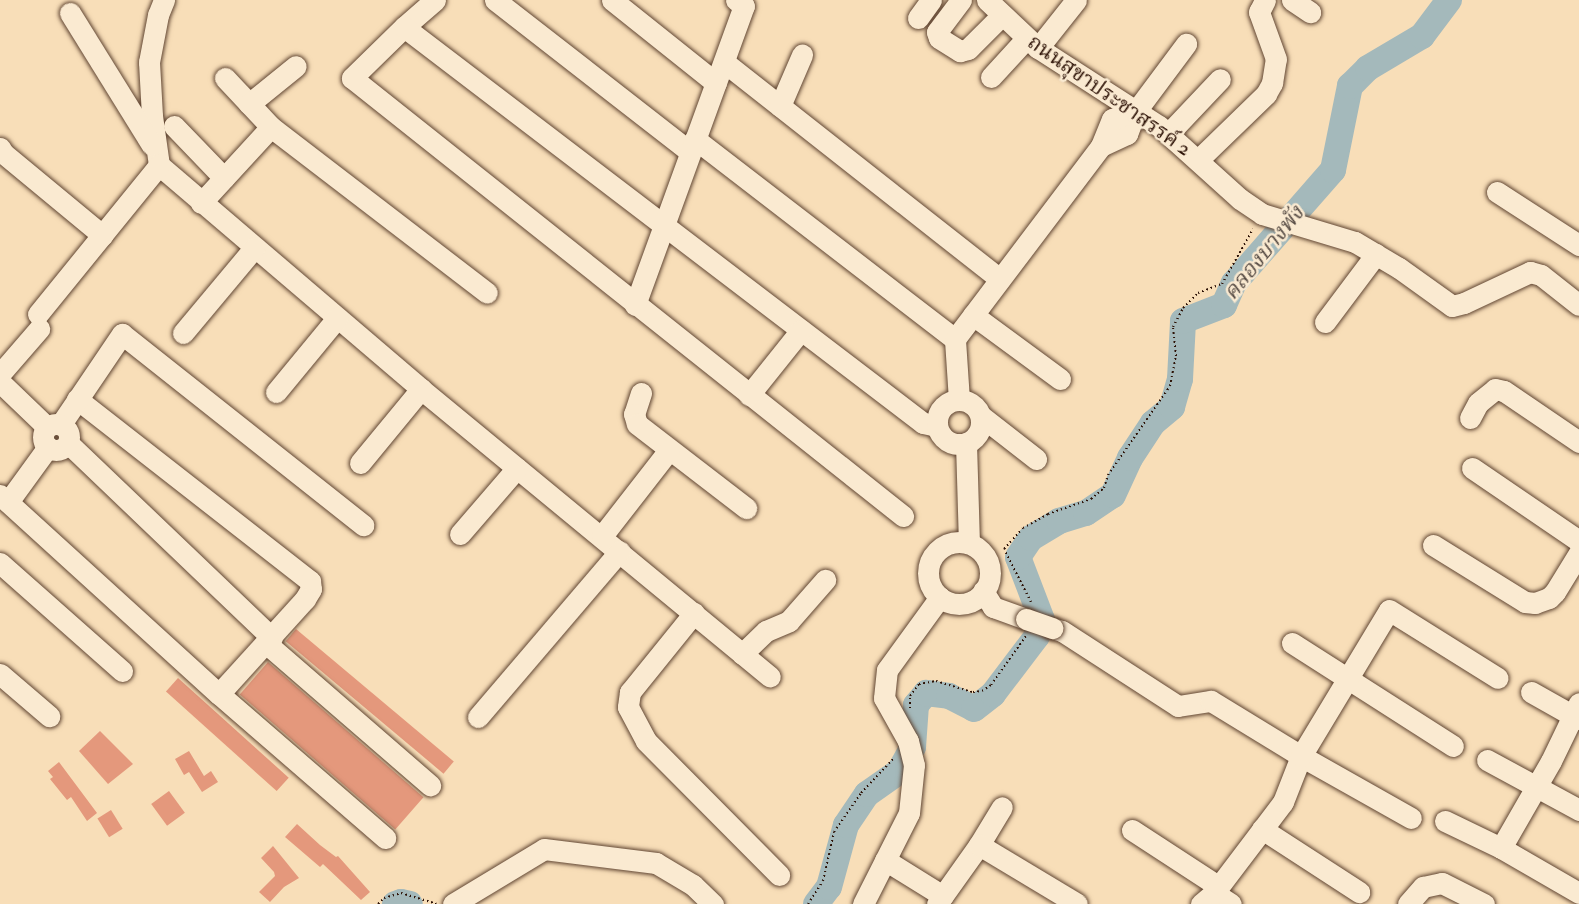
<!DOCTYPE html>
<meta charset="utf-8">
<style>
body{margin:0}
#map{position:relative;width:1579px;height:904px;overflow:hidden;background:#f8deb8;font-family:"IM FELL Double Pica","Noto Serif Thai",serif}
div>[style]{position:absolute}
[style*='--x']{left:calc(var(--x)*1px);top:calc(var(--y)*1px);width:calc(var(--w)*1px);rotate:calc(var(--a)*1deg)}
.river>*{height:26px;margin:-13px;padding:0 13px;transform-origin:13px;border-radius:13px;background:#a4b9bb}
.building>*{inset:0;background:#e4987c;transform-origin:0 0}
.path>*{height:2px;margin-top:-1px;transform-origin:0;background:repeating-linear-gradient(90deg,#2d1206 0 1.5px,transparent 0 4.5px)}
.roads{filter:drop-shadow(0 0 2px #604532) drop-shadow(0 0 2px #604532)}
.minor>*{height:21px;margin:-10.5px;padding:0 10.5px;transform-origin:10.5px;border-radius:10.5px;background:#faead1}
.minor>.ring{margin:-10.5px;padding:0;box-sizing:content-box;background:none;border:21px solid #faead1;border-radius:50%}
.bridges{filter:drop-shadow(0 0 2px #604532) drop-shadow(0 0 2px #604532)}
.minor-bridge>*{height:21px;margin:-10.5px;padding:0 10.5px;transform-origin:10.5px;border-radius:10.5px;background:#faead1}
span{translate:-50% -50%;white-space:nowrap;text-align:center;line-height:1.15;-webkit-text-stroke:5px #faead1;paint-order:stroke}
.street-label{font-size:21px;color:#2d1206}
.water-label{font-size:22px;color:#574c45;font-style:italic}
</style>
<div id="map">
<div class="river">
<i style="--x:395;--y:904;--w:6;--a:-18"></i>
<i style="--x:401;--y:902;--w:9;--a:13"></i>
<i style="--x:816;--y:904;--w:21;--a:-53"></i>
<i style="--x:829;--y:887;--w:64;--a:-74.7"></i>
<i style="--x:846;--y:825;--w:37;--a:-56"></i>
<i style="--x:867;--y:794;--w:39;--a:-35"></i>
<i style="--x:899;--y:772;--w:29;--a:-61"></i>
<i style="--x:913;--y:747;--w:42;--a:-85.9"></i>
<i style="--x:916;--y:705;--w:16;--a:-50"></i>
<i style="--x:926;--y:693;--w:23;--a:7"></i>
<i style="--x:949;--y:696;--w:28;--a:27"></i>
<i style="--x:974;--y:709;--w:24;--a:-38"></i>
<i style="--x:993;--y:694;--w:73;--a:-52.8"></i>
<i style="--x:1037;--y:636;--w:17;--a:-73"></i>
<i style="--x:1042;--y:620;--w:67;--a:-110.9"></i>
<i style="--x:1018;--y:557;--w:23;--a:-56"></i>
<i style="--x:1031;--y:538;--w:33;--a:-31"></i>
<i style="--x:1059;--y:521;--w:28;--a:-17"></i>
<i style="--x:1086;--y:513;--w:32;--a:-34"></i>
<i style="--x:1113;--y:495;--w:41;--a:-65.3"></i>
<i style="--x:1130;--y:458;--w:42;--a:-56.7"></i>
<i style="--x:1153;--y:423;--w:25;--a:-40"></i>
<i style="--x:1172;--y:407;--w:29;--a:-74"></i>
<i style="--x:1180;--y:379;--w:58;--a:-87"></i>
<i style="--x:1183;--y:321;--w:44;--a:-21.3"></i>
<i style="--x:1224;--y:305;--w:24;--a:-66"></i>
<i style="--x:1234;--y:283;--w:150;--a:-48.8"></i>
<i style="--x:1333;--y:170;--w:86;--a:-78.6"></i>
<i style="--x:1350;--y:86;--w:25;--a:-45"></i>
<i style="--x:1368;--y:68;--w:63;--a:-30.7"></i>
<i style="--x:1422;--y:36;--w:45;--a:-53.1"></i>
</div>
<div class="building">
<i style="left:296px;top:629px;width:206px;height:16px;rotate:40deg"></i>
<i style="left:268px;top:662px;width:206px;height:43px;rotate:41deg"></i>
<i style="left:178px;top:678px;width:149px;height:18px;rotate:42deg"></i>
<i style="clip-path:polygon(100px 731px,133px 764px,108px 784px,79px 751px)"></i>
<i style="clip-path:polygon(189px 751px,204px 776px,211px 771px,218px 782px,202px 792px,189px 772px,184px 775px,175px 759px)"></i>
<i style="clip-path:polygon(59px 762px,97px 813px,87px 821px,71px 797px,67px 800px,50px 779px,53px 777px,48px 771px)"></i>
<i style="left:169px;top:791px;width:27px;height:22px;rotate:54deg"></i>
<i style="left:111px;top:810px;width:22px;height:16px;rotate:58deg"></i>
<i style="clip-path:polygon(297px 824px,320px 845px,336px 857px,338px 856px,370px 892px,361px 900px,323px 864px,320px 867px,285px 837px)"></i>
<i style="clip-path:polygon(273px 846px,299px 878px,284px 887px,270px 902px,259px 892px,275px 876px,274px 872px,261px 858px)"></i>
</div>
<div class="path">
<i style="--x:1031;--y:602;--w:59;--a:-117"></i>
<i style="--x:1004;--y:549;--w:28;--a:-48"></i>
<i style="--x:1023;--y:528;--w:29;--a:-29"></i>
<i style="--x:1048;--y:514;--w:46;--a:-19.2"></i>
<i style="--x:1091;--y:499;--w:17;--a:-40"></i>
<i style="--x:1104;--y:488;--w:14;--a:-73"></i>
<i style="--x:1108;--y:475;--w:108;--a:-55.1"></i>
<i style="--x:1170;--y:386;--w:31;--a:-79"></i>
<i style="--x:1176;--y:356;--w:29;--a:-96"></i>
<i style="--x:1173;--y:327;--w:21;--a:-62"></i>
<i style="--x:1183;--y:308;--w:21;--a:-45"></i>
<i style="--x:1198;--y:293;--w:26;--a:-21"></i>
<i style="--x:1222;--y:284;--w:63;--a:-60.6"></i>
<i style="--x:910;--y:708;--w:12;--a:-90"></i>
<i style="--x:910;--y:696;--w:15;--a:-53"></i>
<i style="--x:919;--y:684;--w:17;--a:-10"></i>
<i style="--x:936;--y:681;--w:39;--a:17"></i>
<i style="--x:973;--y:692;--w:9;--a:-6"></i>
<i style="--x:982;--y:691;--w:11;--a:-34"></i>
<i style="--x:991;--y:685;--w:60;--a:-54.5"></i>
<i style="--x:378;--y:904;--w:8;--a:-45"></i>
<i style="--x:384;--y:898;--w:18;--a:-16"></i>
<i style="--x:401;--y:893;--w:37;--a:17"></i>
<i style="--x:808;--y:904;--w:27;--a:-57"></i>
<i style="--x:823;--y:881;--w:50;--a:-77.3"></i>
<i style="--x:834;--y:832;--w:47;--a:-55.3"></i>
<i style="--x:861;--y:793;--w:48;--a:-46.7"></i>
</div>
<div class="roads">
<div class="minor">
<i style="--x:164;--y:0;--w:16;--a:112"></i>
<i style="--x:158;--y:15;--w:48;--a:100.8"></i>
<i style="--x:149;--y:62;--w:54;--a:86.8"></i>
<i style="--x:152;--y:116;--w:49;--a:81.9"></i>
<i style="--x:159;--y:165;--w:345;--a:40.5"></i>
<i style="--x:421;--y:389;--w:452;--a:39.5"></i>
<i style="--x:435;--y:0;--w:41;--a:138.9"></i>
<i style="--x:404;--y:27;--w:73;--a:135.6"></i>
<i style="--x:352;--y:78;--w:704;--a:38.48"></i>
<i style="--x:495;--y:0;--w:247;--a:37.9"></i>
<i style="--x:612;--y:0;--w:133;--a:38.6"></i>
<i style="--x:961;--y:0;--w:40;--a:127"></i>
<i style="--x:937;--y:32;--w:6;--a:72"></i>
<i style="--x:939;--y:38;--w:25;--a:32"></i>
<i style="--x:960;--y:51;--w:8;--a:-14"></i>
<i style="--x:968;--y:49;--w:48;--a:-45"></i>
<i style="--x:987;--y:0;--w:70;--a:43.3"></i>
<i style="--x:1038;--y:48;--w:144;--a:32.8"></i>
<i style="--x:1159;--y:126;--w:109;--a:42"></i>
<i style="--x:1240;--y:199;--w:27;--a:34"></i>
<i style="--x:1262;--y:214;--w:97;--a:16.8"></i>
<i style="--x:1355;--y:242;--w:51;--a:30.6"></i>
<i style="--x:1399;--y:268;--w:65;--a:35.6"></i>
<i style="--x:1452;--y:306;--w:12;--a:-14"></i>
<i style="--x:1464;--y:303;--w:73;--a:-25.2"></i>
<i style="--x:1530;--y:272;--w:11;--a:15"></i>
<i style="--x:1541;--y:275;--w:48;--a:38.3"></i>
<i style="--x:1292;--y:0;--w:22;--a:34"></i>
<i style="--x:70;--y:13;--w:155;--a:58.2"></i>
<i style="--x:918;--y:18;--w:22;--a:-54"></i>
<i style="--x:404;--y:27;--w:653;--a:37.34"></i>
<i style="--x:923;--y:423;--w:14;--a:12"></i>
<i style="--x:1038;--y:48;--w:61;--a:-51.6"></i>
<i style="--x:724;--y:62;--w:351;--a:38.2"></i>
<i style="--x:991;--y:77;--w:52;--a:-47.4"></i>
<i style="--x:225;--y:78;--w:67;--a:46.8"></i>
<i style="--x:271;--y:127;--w:272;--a:37.5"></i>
<i style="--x:249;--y:104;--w:60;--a:-39"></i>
<i style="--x:780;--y:106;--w:56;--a:-66.7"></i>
<i style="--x:174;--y:126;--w:72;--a:46.1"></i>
<i style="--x:1169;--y:133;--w:74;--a:-46.6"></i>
<i style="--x:695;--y:139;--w:328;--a:37.6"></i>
<i style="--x:1101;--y:146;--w:29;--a:-25"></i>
<i style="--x:1127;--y:134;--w:25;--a:-69"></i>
<i style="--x:1136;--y:111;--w:84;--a:-53.3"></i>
<i style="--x:0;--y:148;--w:6;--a:59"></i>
<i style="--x:3;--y:153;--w:129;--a:39.6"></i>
<i style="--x:1198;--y:160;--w:95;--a:-44.1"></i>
<i style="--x:1266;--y:94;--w:13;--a:-61"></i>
<i style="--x:1272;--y:83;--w:24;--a:-81"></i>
<i style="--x:1276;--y:59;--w:50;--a:-109.9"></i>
<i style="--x:1259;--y:12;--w:13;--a:-63"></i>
<i style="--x:1497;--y:192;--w:98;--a:32.9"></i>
<i style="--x:201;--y:203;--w:103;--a:-47.4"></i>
<i style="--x:635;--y:305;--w:318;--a:-70"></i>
<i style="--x:744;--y:6;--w:10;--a:-143"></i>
<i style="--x:38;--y:314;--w:192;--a:-50.9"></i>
<i style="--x:973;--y:315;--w:108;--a:36.3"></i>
<i style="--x:1325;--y:322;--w:85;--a:-53.1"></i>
<i style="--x:183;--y:333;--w:111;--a:-50.1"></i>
<i style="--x:0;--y:374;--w:60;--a:-49.1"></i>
<i style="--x:0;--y:382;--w:65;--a:43.8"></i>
<i style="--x:276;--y:392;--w:96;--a:-50.5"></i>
<i style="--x:641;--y:393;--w:22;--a:108"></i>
<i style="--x:634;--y:414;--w:10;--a:73"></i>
<i style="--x:637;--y:424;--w:138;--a:37.6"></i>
<i style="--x:749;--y:395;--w:83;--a:-51.3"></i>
<i style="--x:77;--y:399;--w:296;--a:38"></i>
<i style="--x:310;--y:581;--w:8;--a:83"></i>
<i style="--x:311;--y:589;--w:12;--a:121"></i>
<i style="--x:305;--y:599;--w:128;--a:132.2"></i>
<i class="ring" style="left:937px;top:400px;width:23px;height:23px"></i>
<i style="--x:959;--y:400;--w:61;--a:-93.8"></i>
<i style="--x:955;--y:339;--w:242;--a:-52.9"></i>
<i style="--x:1101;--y:146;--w:29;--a:-68"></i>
<i style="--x:1112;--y:119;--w:25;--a:-18"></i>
<i style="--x:981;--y:416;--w:70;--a:38"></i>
<i style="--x:1470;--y:418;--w:17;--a:-62"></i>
<i style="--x:1478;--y:403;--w:22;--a:-39"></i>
<i style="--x:1495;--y:389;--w:9;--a:13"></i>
<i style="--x:1504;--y:391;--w:91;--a:34.2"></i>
<i style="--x:61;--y:424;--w:109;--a:-55.9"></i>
<i style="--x:122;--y:334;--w:308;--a:38.4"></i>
<i class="ring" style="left:43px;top:424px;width:5px;height:5px"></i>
<i style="--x:68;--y:443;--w:282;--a:43.7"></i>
<i style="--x:966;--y:443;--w:100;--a:88.3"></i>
<i style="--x:360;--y:463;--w:96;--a:-50.5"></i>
<i style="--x:1472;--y:468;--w:130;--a:34.3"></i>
<i style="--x:0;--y:495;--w:296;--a:42.3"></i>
<i style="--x:219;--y:694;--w:220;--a:40.9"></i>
<i style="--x:8;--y:502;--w:68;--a:-54"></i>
<i style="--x:460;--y:534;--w:87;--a:-49.2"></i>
<i style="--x:602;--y:536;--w:109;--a:-52.1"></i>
<i class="ring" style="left:928px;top:542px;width:41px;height:41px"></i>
<i style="--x:1433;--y:545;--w:108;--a:31.8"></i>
<i style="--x:1525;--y:602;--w:10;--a:6"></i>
<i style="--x:1535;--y:603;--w:15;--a:-20"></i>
<i style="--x:1549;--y:598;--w:8;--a:-45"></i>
<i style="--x:1555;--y:592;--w:46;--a:-58.4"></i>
<i style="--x:0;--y:563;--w:163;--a:41.5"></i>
<i style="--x:983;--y:591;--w:19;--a:58"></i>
<i style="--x:993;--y:607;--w:35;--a:20"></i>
<i style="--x:694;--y:613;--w:102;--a:129"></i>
<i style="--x:630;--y:692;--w:15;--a:98"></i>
<i style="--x:628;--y:707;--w:38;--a:62"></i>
<i style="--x:646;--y:741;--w:189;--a:45.2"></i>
<i style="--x:1052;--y:628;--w:10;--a:17"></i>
<i style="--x:1062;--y:631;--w:138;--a:32.9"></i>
<i style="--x:1178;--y:706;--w:33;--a:-9"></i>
<i style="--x:1211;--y:701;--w:105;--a:31.4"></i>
<i style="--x:1301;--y:756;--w:126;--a:29.4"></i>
<i style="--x:1292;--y:643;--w:191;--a:32.6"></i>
<i style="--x:267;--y:644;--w:216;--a:40.9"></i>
<i style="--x:742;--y:654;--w:33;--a:-44"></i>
<i style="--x:766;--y:631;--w:25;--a:-23"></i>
<i style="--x:789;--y:621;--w:55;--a:-48.7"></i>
<i style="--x:0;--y:674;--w:65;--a:40.6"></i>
<i style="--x:1531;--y:692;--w:55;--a:29.4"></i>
<i style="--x:478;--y:717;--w:218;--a:-49.5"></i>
<i style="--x:1487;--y:760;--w:105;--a:28.5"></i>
<i style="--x:1445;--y:821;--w:62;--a:25.7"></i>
<i style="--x:1501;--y:848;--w:90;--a:30"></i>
<i style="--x:1262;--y:829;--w:116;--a:33"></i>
<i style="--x:1132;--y:830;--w:103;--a:33.1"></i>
<i style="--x:979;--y:845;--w:44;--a:-58.8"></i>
<i style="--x:1501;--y:848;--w:100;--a:-60.1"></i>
<i style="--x:1551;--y:761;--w:64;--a:-64.2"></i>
<i style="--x:885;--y:860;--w:68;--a:31.8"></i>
<i style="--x:1214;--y:893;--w:20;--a:33"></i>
<i style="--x:453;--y:904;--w:106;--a:-31.1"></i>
<i style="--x:544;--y:849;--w:113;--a:7.1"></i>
<i style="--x:656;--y:863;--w:43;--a:30.7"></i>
<i style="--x:693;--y:885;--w:28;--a:44"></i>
<i style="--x:863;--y:904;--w:102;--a:-63.2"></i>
<i style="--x:909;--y:813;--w:48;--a:-84.1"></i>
<i style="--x:914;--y:765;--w:25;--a:-104"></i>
<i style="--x:908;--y:741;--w:49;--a:-119.2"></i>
<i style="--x:884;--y:698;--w:28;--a:-84"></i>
<i style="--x:887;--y:670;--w:90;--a:-54"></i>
<i style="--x:937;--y:904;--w:72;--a:-54.6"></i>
<i style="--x:979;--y:845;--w:114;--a:31"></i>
<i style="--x:1201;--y:904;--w:17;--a:-40"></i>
<i style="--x:1214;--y:893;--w:114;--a:-52.8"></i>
<i style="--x:1283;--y:802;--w:49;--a:-68.6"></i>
<i style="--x:1301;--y:756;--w:170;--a:-58.9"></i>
<i style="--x:1389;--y:610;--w:128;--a:32"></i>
<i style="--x:1408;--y:904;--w:23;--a:-49"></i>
<i style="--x:1423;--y:887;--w:19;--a:-12"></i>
<i style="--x:1442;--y:883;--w:47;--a:26.6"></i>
</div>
</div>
<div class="bridges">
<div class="minor-bridge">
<i style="--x:1026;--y:619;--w:28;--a:19"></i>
</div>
</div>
<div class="street-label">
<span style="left:1109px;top:96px;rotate:35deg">ถนนสุขาประชาสรรค์ 2</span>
</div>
<div class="water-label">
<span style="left:1264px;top:253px;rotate:-51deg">คลองบางพัง</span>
</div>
</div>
